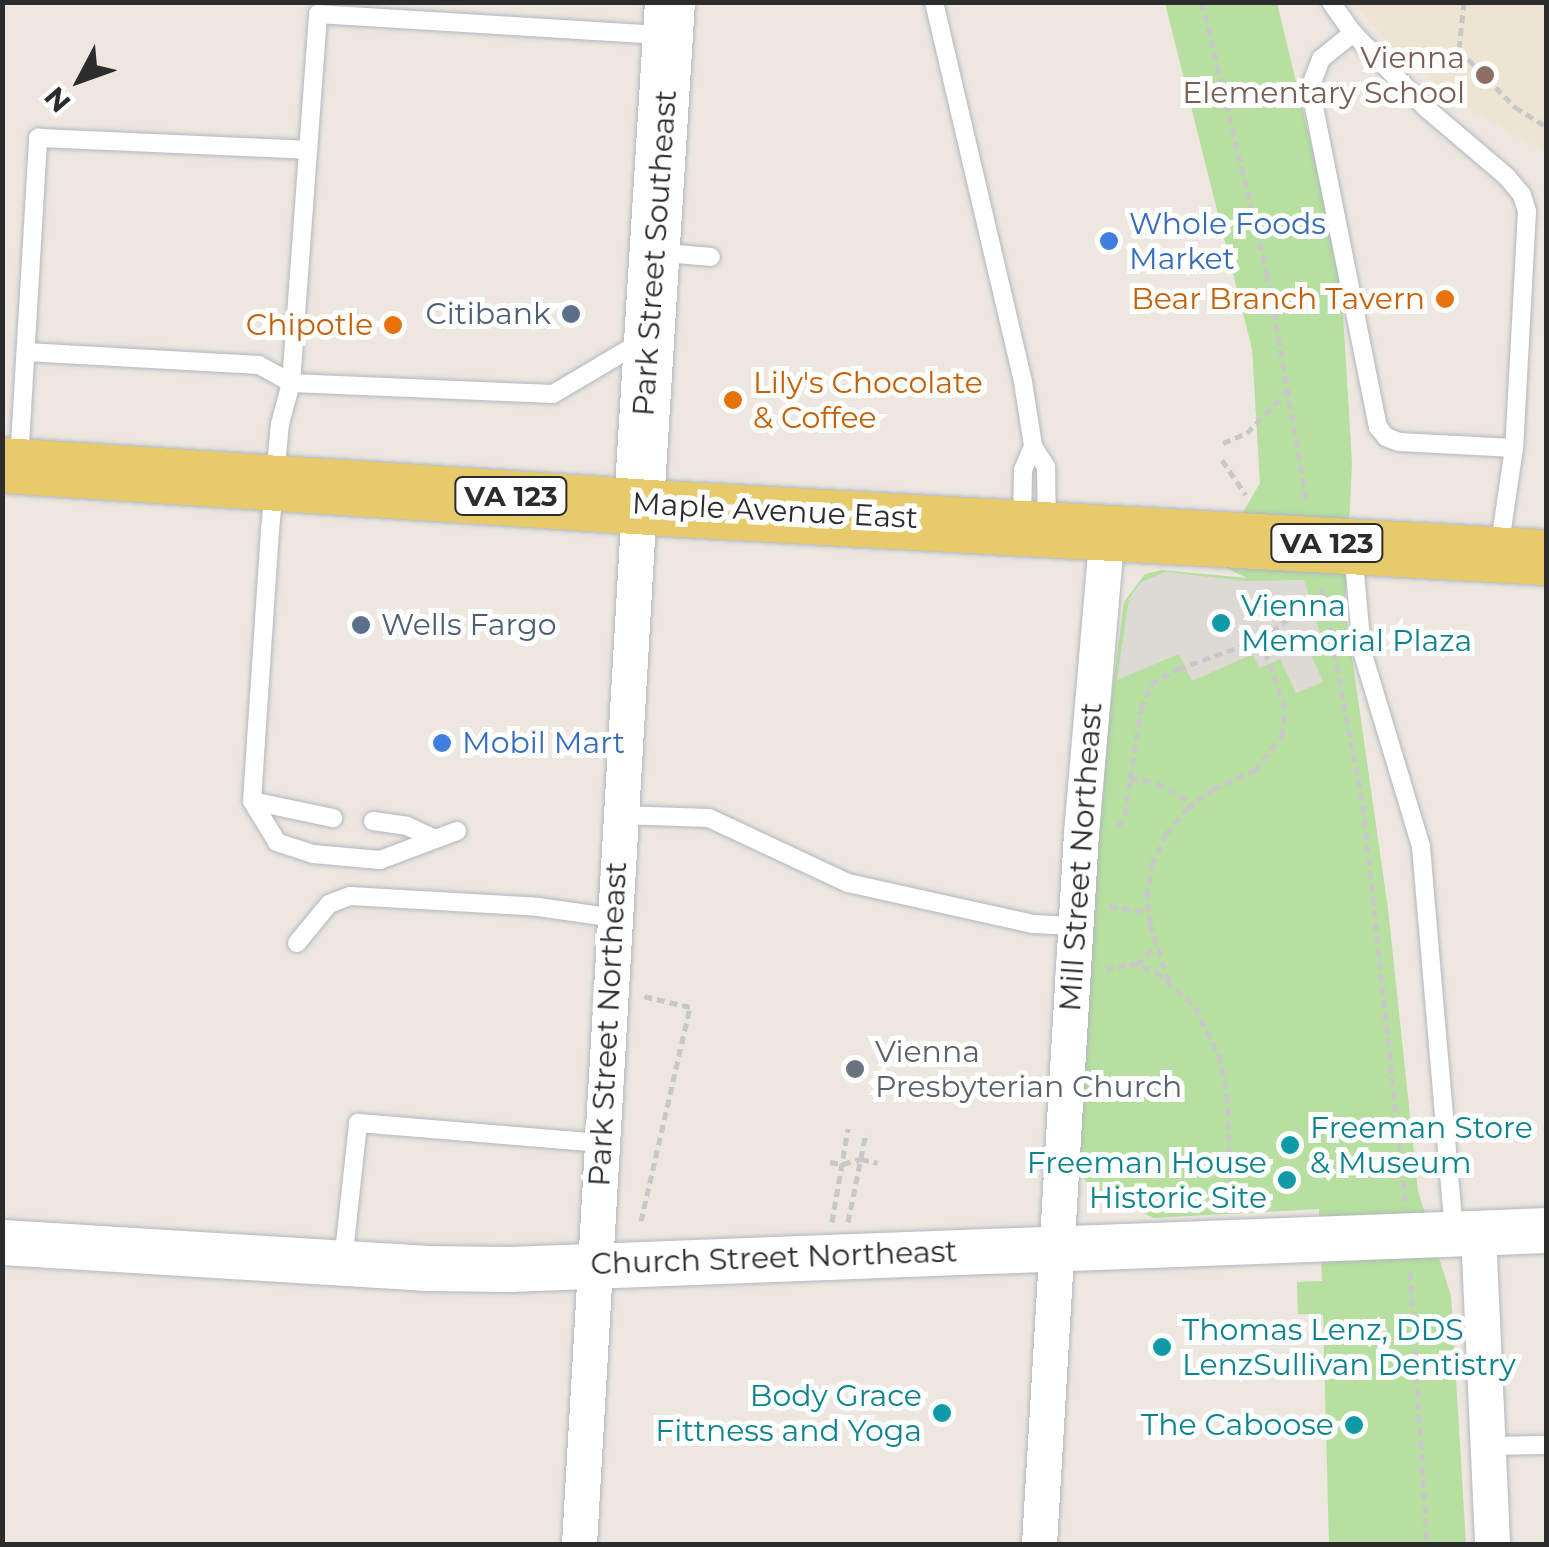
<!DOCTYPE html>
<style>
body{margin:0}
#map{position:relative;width:1549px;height:1547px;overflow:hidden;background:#ede7e0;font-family:Montserrat,sans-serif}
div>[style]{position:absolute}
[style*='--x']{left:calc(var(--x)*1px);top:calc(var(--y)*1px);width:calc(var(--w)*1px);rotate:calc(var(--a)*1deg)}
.education>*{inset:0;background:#ede4d1}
.green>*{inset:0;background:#b6dfa0}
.plaza>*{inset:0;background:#dddad6}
.path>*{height:5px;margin-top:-2.5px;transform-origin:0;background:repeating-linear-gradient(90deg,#c8c8c8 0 8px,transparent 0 13px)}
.roads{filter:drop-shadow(0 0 2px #b3b6be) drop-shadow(0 0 2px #b3b6be)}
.service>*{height:18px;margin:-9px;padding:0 9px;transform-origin:9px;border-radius:9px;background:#fff}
.minor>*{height:35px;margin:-17.5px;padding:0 17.5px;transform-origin:17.5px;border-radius:17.5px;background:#fff}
.tertiary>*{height:45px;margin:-22.5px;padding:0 22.5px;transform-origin:22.5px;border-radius:22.5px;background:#fff}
.secondary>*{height:50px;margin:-25px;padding:0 25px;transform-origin:25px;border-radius:25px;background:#fff}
.primary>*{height:55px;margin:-27.5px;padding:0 27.5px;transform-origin:27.5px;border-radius:27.5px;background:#e7cb6a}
.dots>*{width:28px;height:28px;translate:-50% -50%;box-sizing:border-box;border:5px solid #fff;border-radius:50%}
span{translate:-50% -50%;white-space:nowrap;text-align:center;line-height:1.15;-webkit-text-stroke:10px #fff;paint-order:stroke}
.shield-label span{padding:2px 8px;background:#fff;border:2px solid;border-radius:8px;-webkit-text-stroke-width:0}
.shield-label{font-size:28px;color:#2c2c2c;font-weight:700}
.education-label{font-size:30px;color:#785e54}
.right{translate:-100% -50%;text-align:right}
.shop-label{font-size:30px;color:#366cbe}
.left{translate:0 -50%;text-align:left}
.street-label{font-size:30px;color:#2c2c2c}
.food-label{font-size:30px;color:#c56008}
.service-label{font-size:30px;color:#4e5e75}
.culture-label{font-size:30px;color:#0d838f}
.worship-label{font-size:30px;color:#5b616d}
.frame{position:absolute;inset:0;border:5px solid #2c2c2c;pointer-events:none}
.north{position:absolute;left:30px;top:30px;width:100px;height:100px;-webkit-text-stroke:8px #fff;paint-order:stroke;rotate:229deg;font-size:28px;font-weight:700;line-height:40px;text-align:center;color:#2c2c2c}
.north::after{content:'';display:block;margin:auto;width:35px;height:45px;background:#2c2c2c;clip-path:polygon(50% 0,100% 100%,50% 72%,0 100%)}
</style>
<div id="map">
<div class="education">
<i style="clip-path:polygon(1353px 3px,1546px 3px,1546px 152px,1472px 111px,1437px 85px,1386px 40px)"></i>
</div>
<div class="green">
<i style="clip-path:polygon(1165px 3px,1277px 3px,1340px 264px,1352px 463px,1345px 608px,1388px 909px,1418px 1191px,1451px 1296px,1466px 1544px,1329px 1544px,1323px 1315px,1298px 1314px,1297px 1282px,1322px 1281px,1319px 1209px,1154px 1218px,1092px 1189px,1075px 1168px,1091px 854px,1124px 602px,1145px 574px,1162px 570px,1247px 578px,1214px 562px,1260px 483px,1252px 349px)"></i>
</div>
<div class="plaza">
<i style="clip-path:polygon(1165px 572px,1246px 581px,1304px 580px,1324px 646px,1310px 652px,1323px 682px,1296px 693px,1280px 659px,1259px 668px,1253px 654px,1192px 681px,1179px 654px,1117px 680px,1129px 599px,1140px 583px)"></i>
</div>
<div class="path">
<i style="--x:1202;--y:2;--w:279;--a:76.5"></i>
<i style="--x:1267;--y:273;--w:233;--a:80.1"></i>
<i style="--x:1464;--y:2;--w:48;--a:95.9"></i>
<i style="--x:1459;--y:50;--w:80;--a:45.5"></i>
<i style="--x:1515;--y:107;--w:36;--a:32"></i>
<i style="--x:1223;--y:443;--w:26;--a:-23"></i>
<i style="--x:1247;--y:433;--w:59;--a:-46.4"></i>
<i style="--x:1222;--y:460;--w:42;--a:55.6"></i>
<i style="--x:1322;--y:588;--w:222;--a:79.3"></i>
<i style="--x:1363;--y:806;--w:397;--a:83.9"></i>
<i style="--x:1130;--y:778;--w:70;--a:-80.9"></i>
<i style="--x:1141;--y:709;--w:27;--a:-68"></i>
<i style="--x:1151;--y:684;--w:31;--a:-29"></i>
<i style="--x:1178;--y:669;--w:88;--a:-19.9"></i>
<i style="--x:1261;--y:639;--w:76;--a:-36.4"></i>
<i style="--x:1118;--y:827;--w:14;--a:-60"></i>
<i style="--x:1125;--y:815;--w:37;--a:-82"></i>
<i style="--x:1130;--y:778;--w:27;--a:10"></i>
<i style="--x:1157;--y:783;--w:42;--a:30.3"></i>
<i style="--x:1109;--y:906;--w:40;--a:8.5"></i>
<i style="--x:1137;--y:965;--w:27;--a:-45"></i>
<i style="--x:1106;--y:970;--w:25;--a:-16"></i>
<i style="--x:1130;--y:963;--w:28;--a:18"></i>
<i style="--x:1157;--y:972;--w:52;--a:42.6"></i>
<i style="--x:1195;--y:1007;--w:54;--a:63.4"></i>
<i style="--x:1219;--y:1055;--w:41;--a:78.7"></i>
<i style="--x:1227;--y:1095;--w:108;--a:87.9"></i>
<i style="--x:1169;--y:981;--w:60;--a:-108.4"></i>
<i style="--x:1150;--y:924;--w:28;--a:-96"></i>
<i style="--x:1147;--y:896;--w:31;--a:-81"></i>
<i style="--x:1152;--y:865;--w:34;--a:-66"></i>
<i style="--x:1166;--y:834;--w:33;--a:-50"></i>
<i style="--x:1187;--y:809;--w:33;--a:-38"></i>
<i style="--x:1213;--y:789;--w:46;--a:-24.3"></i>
<i style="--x:1255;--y:770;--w:43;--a:-51.5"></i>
<i style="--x:1282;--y:736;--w:28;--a:-84"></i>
<i style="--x:1285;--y:708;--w:73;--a:-109.2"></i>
<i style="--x:830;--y:1162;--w:13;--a:9"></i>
<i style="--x:843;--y:1164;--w:19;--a:-16"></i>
<i style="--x:861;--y:1159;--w:17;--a:13"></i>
<i style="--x:641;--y:1221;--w:220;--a:-77.1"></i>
<i style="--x:690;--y:1007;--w:48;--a:-166.8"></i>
<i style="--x:832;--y:1222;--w:95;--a:-80.3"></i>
<i style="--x:848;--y:1222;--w:91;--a:-78.6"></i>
<i style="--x:1410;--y:1272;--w:273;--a:86.4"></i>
</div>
<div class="roads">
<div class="service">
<i style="--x:934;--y:2;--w:390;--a:76.8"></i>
<i style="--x:1023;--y:382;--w:65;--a:81.1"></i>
<i style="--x:1033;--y:446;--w:25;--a:58"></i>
<i style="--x:1046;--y:467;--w:59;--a:89"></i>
<i style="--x:1331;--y:2;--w:38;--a:55"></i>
<i style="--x:1353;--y:33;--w:105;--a:45.8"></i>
<i style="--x:1426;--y:108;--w:106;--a:40.4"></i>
<i style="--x:1507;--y:177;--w:23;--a:50"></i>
<i style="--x:1522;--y:195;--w:17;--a:73"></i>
<i style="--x:1527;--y:211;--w:237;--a:93.1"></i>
<i style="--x:1514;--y:448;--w:102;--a:98.4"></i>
<i style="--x:1353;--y:33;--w:41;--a:140.9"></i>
<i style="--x:1321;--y:59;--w:30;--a:111"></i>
<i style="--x:1310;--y:87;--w:347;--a:78.7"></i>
<i style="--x:1378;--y:427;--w:13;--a:51"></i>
<i style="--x:1386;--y:437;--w:14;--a:21"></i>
<i style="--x:1399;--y:442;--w:115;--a:3"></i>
<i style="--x:655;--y:252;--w:56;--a:5.1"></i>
<i style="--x:26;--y:352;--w:233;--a:3.2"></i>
<i style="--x:259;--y:365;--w:37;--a:29"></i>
<i style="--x:291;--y:383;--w:262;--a:2.4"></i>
<i style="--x:553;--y:394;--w:102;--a:-30.6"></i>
<i style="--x:19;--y:461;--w:324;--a:-86.6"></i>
<i style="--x:38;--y:138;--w:270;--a:2.5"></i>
<i style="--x:1022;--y:523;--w:53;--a:-88.9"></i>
<i style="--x:1023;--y:470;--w:26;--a:-67"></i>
<i style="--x:1353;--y:550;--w:101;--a:84.9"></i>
<i style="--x:1362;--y:651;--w:205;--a:73.2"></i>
<i style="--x:1421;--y:847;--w:387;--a:85.1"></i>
<i style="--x:252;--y:801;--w:83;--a:11.9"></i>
<i style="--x:620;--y:815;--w:89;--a:1.9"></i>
<i style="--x:709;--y:818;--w:153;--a:25.1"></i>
<i style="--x:848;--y:883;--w:189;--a:12.5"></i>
<i style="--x:1033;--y:924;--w:42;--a:2.7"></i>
<i style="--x:373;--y:821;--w:34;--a:8"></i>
<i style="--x:407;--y:826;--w:29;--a:25"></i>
<i style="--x:457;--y:831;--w:82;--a:159.4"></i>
<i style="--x:380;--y:860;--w:67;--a:-174.9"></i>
<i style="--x:313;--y:854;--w:38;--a:-162"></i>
<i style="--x:277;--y:842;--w:48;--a:-121.4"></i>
<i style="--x:252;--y:801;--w:271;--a:-86.2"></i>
<i style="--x:270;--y:531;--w:107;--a:-84.7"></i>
<i style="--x:280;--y:424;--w:42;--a:-75"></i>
<i style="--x:291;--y:383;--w:370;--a:-85.8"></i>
<i style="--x:318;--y:14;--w:346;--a:3.5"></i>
<i style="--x:297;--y:943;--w:50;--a:-50.6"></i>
<i style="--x:329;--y:904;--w:22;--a:-21"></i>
<i style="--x:350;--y:896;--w:188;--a:3.3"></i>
<i style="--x:538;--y:907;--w:78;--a:8.1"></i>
<i style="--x:343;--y:1262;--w:140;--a:-83.8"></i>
<i style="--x:358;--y:1123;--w:244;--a:4.7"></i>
<i style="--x:1488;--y:1446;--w:58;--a:-1"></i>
</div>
<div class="minor">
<i style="--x:1478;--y:1233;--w:311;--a:87.4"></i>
<i style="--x:579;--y:1544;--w:1042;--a:-86.7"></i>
<i style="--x:1039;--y:1544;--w:712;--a:-86.62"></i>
<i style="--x:1081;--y:833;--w:304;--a:-85.1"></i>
</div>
<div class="tertiary">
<i style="--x:2;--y:1242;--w:423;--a:3.5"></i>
<i style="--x:424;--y:1268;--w:85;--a:0.7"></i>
<i style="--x:509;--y:1269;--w:1038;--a:-2.15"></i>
</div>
<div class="secondary">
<i style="--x:639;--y:504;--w:503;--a:-86.47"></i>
</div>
<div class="primary">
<i style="--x:2;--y:465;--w:680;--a:3.71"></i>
<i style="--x:681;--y:509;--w:866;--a:3.18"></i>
</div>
</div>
<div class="dots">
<i style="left:1485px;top:75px;background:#8d6e63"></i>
<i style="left:1109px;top:241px;background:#3f7fe0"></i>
<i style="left:1445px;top:299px;background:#e8710a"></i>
<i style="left:571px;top:314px;background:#5c6f8a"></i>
<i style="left:393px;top:325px;background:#e8710a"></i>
<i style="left:733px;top:400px;background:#e8710a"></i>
<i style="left:1221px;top:623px;background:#0f9aa8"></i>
<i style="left:361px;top:625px;background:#5c6f8a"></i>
<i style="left:442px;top:743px;background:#3f7fe0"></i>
<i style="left:855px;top:1069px;background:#6b7280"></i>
<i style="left:1290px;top:1145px;background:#0f9aa8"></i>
<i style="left:1287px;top:1180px;background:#0f9aa8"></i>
<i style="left:1162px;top:1347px;background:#0f9aa8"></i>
<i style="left:942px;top:1413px;background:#0f9aa8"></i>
<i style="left:1354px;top:1425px;background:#0f9aa8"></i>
</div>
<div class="shield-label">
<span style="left:511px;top:496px">VA 123</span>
<span style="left:1327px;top:543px">VA 123</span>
</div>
<div class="education-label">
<span class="right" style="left:1465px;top:75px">Vienna<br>Elementary School</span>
</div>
<div class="shop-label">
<span class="left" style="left:1129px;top:241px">Whole Foods<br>Market</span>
<span class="left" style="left:462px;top:743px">Mobil Mart</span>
</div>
<div class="street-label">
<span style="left:655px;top:253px;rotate:-86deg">Park Street Southeast</span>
<span style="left:775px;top:511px;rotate:3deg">Maple Avenue East</span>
<span style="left:1081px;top:857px;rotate:-86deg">Mill Street Northeast</span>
<span style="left:608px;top:1024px;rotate:-87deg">Park Street Northeast</span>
<span style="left:774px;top:1258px;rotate:-2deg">Church Street Northeast</span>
</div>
<div class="food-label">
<span class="right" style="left:1425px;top:299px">Bear Branch Tavern</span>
<span class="right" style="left:373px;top:325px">Chipotle</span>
<span class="left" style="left:753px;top:400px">Lily's Chocolate<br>&amp; Coffee</span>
</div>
<div class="service-label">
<span class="right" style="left:551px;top:314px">Citibank</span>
<span class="left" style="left:381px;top:625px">Wells Fargo</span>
</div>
<div class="culture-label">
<span class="left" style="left:1241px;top:623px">Vienna<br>Memorial Plaza</span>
<span class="left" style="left:1310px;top:1145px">Freeman Store<br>&amp; Museum</span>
<span class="right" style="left:1267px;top:1180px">Freeman House<br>Historic Site</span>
<span class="left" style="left:1182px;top:1347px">Thomas Lenz, DDS<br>LenzSullivan Dentistry</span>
<span class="right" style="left:922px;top:1413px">Body Grace<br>Fittness and Yoga</span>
<span class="right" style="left:1334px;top:1425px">The Caboose</span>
</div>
<div class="worship-label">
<span class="left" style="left:875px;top:1069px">Vienna<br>Presbyterian Church</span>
</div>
<div class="frame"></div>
<div class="north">N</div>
</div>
